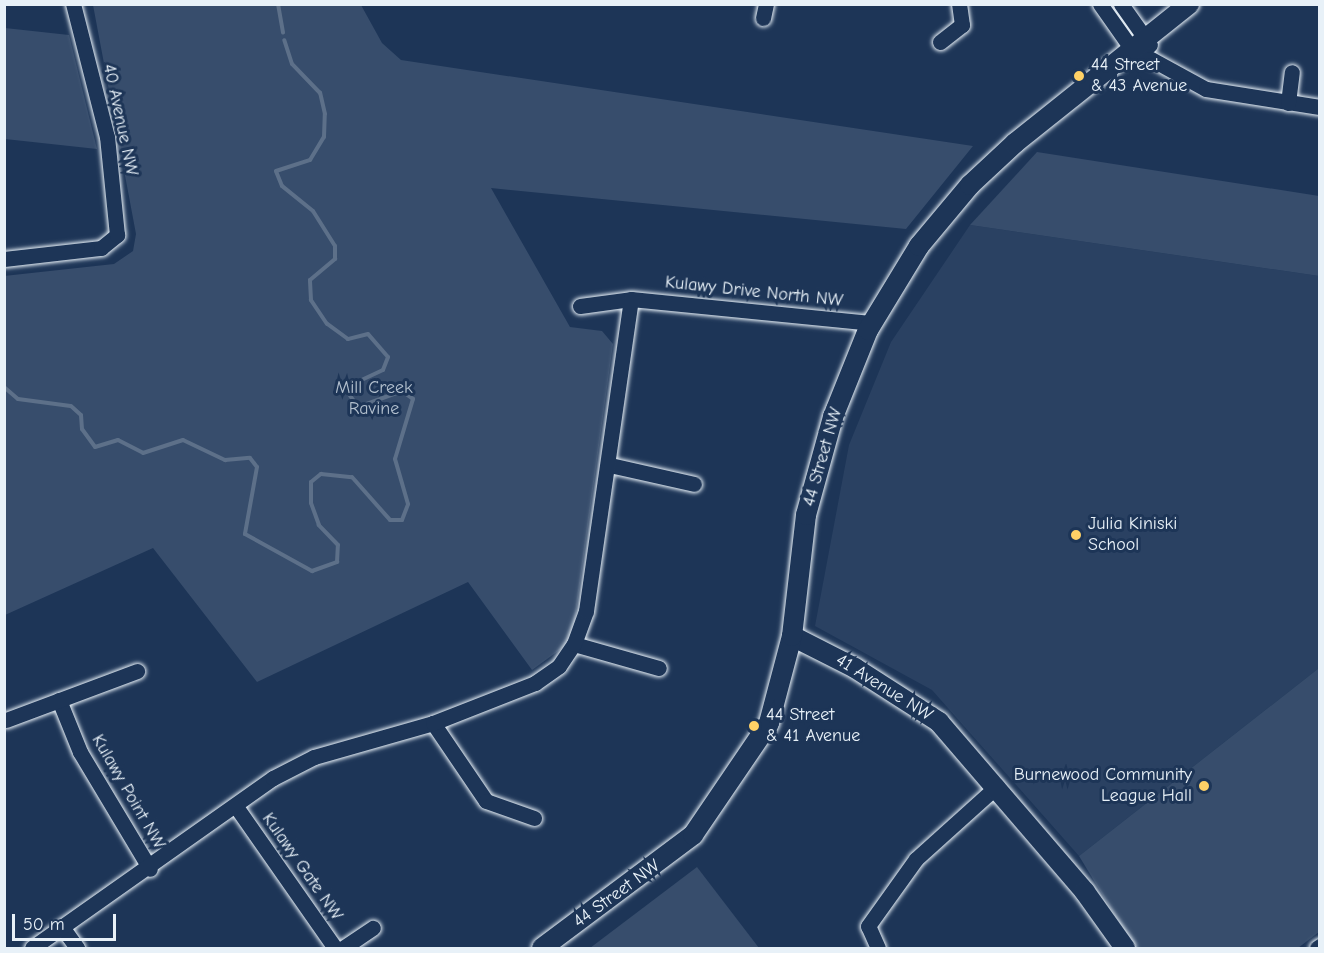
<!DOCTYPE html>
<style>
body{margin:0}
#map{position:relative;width:1324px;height:953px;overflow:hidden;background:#1d3557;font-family:"Comic Neue",sans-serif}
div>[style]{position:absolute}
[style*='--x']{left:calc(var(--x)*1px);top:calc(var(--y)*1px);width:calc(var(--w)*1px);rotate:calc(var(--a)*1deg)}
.built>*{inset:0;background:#2a4162}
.green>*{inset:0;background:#374d6c}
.stream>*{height:4px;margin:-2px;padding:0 2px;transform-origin:2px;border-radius:2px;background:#5d7089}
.roads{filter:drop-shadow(0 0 2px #e8f1f8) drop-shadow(0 0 2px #e8f1f8)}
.minor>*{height:15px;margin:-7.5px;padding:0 7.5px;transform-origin:7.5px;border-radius:7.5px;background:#1d3557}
.tertiary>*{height:20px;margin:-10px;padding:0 10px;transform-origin:10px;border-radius:10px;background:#1d3557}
.dots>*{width:16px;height:16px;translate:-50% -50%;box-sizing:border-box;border:3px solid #1d3557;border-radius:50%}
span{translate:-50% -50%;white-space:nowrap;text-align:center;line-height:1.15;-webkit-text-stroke:6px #1d3557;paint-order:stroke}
.poi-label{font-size:18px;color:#e8f1f8}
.left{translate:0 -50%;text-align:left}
.right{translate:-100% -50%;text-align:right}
.street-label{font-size:18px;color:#e8f1f8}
.park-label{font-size:18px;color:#b3c0ce}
.frame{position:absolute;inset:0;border:6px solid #e8f1f8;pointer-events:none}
.scale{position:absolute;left:12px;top:914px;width:104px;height:27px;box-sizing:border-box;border:3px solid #e8f1f8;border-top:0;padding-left:8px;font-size:18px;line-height:21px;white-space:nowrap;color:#e8f1f8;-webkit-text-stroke:4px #1d3557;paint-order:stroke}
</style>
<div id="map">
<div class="built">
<i style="clip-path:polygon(970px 225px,1319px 276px,1319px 668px,1079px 856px,932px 690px,815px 626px,849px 445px,891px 342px)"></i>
</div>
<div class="green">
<i style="clip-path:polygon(93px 5px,361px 5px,382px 43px,401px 60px,973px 146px,906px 229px,491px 188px,570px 327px,602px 331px,613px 344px,573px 634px,565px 646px,532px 670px,468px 582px,257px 682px,153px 548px,5px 615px,4px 276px,114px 264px,133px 251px,136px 234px)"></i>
<i style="clip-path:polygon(5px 28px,69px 35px,97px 149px,5px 139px)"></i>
<i style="clip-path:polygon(1037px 152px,1319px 196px,1319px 276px,970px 225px)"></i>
<i style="clip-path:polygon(1319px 668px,1319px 932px,1298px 948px,1135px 948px,1079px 856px)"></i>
<i style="clip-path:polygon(697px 867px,759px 948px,590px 948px)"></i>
</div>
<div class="stream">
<i style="--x:278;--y:4;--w:29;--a:80"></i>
<i style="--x:4;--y:387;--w:18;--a:41"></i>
<i style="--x:18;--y:399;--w:53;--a:7.5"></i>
<i style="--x:71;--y:406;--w:13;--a:42"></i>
<i style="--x:81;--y:415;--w:14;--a:86"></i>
<i style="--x:82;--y:429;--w:22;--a:54"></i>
<i style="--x:95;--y:447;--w:24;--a:-17"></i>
<i style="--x:118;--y:440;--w:28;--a:27"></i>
<i style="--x:143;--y:453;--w:42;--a:-18"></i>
<i style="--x:183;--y:440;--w:47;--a:25.5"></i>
<i style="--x:225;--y:460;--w:25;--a:-5"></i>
<i style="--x:250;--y:458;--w:11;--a:52"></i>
<i style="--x:257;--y:467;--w:68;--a:100.2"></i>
<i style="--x:245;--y:534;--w:77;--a:28.9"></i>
<i style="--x:312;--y:571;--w:27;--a:-20"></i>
<i style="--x:337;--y:562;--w:17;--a:-87"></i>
<i style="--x:338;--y:545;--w:28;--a:-134"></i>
<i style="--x:319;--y:525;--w:23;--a:-110"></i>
<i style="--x:311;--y:503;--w:21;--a:-90"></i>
<i style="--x:311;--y:482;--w:13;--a:-39"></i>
<i style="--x:321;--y:474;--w:31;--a:6"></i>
<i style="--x:352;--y:477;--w:57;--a:48.5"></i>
<i style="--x:390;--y:520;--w:12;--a:0"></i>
<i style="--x:402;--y:520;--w:17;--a:-69"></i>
<i style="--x:408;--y:504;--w:47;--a:-106.1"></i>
<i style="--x:395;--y:459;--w:63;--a:-73.3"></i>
<i style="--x:413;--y:399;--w:14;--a:-144"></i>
<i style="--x:402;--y:391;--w:47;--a:160"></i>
<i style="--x:358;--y:407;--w:16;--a:-125"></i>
<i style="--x:349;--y:394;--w:11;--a:-68"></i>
<i style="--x:353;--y:384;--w:33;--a:-25"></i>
<i style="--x:383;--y:370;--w:14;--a:-69"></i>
<i style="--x:388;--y:357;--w:30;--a:-131"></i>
<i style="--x:368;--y:334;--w:21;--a:166"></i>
<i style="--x:348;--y:339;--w:26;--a:-144"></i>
<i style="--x:327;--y:324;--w:29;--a:-124"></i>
<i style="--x:311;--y:300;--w:20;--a:-93"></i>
<i style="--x:310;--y:280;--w:33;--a:-40"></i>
<i style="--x:335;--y:259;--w:13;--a:-90"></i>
<i style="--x:335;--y:246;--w:41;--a:-122.2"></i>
<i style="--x:313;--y:211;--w:40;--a:-141"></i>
<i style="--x:282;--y:186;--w:16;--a:-112"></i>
<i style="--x:276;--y:171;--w:36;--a:-18"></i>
<i style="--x:310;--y:160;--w:27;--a:-59"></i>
<i style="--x:324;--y:137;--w:23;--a:-88"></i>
<i style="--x:325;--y:114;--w:22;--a:-103"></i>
<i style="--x:320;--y:93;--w:40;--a:-134"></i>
<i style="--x:292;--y:64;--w:25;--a:-108"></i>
</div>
<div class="roads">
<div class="minor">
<i style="--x:1100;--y:4;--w:54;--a:54.8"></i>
<i style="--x:1131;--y:48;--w:85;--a:28.7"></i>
<i style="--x:1206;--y:89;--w:115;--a:9"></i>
<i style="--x:1121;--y:4;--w:50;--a:54.7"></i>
<i style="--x:763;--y:18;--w:14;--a:-78"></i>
<i style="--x:940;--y:42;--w:28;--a:-38"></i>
<i style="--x:962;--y:25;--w:21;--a:-98"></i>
<i style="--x:1288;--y:103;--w:31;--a:-83"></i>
<i style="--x:4;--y:259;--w:98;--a:-6.5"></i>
<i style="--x:101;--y:248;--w:21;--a:-39"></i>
<i style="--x:117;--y:235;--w:99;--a:-95.8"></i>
<i style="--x:107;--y:137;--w:137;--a:-104.3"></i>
<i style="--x:580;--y:306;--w:51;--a:-7.8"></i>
<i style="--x:631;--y:299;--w:243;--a:5.7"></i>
<i style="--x:610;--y:465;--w:86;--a:12.7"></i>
<i style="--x:574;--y:644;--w:88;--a:15.8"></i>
<i style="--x:59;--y:700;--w:56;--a:68"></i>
<i style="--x:80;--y:752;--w:136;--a:59.1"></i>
<i style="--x:6;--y:720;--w:140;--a:-20.5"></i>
<i style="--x:433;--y:723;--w:94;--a:55.8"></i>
<i style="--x:486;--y:801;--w:51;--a:19.5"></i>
<i style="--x:237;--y:808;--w:171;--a:55"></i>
<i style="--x:62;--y:927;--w:26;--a:54"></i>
<i style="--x:32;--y:948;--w:295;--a:-35.2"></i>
<i style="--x:273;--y:778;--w:46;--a:-27.1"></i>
<i style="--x:314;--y:757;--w:124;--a:-15.9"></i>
<i style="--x:433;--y:723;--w:110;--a:-21.4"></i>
<i style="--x:535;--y:683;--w:29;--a:-35"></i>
<i style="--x:559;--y:666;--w:27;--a:-56"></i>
<i style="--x:574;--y:644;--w:35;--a:-70"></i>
<i style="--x:586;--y:611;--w:315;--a:-81.8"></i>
<i style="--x:343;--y:948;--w:36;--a:-34"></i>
<i style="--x:878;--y:948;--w:24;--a:-114"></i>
<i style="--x:868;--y:926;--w:82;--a:-54.4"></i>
<i style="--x:916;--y:859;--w:109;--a:-42"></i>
<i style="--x:1317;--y:948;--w:4;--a:-34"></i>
</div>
<div class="tertiary">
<i style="--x:792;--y:636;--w:71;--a:26.9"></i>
<i style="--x:855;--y:668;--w:100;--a:32.7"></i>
<i style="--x:939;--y:722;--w:224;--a:49.3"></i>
<i style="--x:1085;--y:892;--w:69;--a:54.5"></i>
<i style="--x:542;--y:948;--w:189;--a:-36.8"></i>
<i style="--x:693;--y:835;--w:135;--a:-55.8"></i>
<i style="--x:769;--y:723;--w:90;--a:-75.2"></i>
<i style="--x:792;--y:636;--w:122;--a:-83.4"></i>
<i style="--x:806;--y:515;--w:102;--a:-74.6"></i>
<i style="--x:833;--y:417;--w:94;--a:-68.1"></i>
<i style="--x:868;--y:330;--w:98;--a:-58.7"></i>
<i style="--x:919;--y:246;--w:80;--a:-50.1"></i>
<i style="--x:970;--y:185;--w:62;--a:-43"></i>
<i style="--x:1015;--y:143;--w:223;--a:-38.6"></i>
</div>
</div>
<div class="dots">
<i style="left:1079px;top:76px;background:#ffd166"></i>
<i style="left:1076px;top:535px;background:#ffd166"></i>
<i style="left:754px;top:726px;background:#ffd166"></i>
<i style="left:1204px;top:786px;background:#ffd166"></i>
</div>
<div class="poi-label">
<span class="left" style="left:1091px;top:76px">44 Street<br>&amp; 43 Avenue</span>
<span class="left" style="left:1088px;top:535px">Julia Kiniski<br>School</span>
<span class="left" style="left:766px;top:726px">44 Street<br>&amp; 41 Avenue</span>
<span class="right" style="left:1192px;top:786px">Burnewood Community<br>League Hall</span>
</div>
<div class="street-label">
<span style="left:120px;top:120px;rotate:78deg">40 Avenue NW</span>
<span style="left:754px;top:292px;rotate:6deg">Kulawy Drive North NW</span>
<span style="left:823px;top:457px;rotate:-74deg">44 Street NW</span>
<span style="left:884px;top:688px;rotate:32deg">41 Avenue NW</span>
<span style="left:128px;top:792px;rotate:60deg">Kulawy Point NW</span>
<span style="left:302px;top:867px;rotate:55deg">Kulawy Gate NW</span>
<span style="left:617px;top:894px;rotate:-36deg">44 Street NW</span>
</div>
<div class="park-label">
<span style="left:374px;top:399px">Mill Creek<br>Ravine</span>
</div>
<div class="frame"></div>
<div class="scale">50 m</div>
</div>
